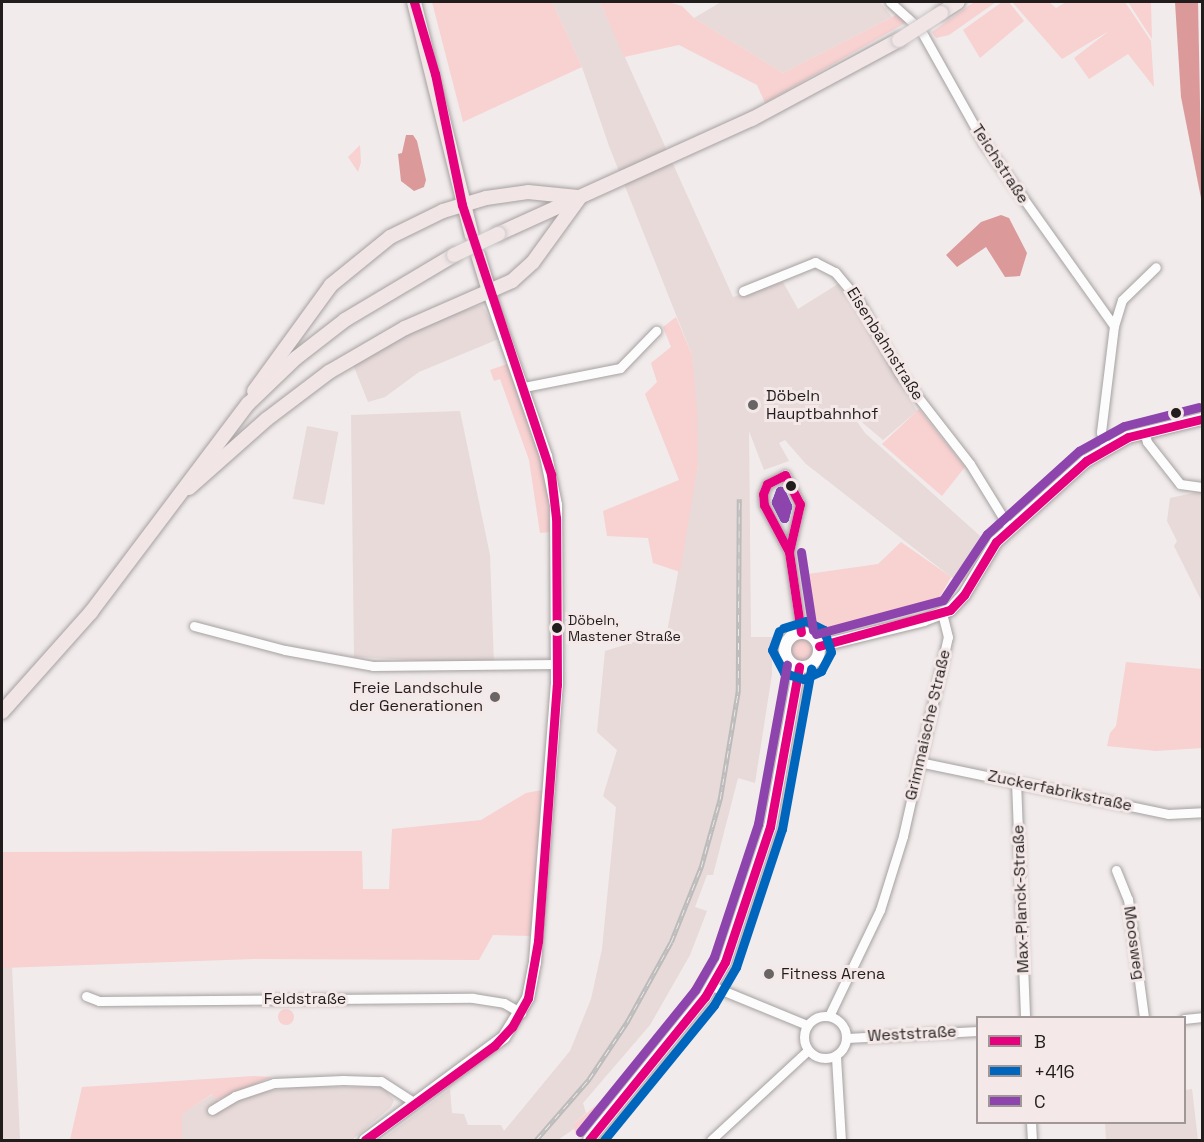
<!DOCTYPE html>
<meta charset="utf-8">
<style>
body{margin:0}
#map{position:relative;width:1204px;height:1142px;overflow:hidden;background:#f1ebeb;font-family:"Space Grotesk",sans-serif}
div>[style]{position:absolute}
[style*='--x']{left:calc(var(--x)*1px);top:calc(var(--y)*1px);width:calc(var(--w)*1px);rotate:calc(var(--a)*1deg)}
.built>*{inset:0;background:#e7dad9;transform-origin:0 0}
.green>*{inset:0;background:#f8d1d1}
.round{border-radius:50%}
.water>*{inset:0;background:#db999a}
.roads{filter:drop-shadow(0 0 2px #a6a1a1) drop-shadow(0 0 2px #a6a1a1)}
.street>*{height:9px;margin:-4.5px;padding:0 4.5px;transform-origin:4.5px;border-radius:4.5px;background:#fdfcfc}
.street>.ring{margin:-4.5px;padding:0;box-sizing:content-box;background:none;border:9px solid #fdfcfc;border-radius:50%}
.secondary>*{height:12px;margin:-6px;padding:0 6px;transform-origin:6px;border-radius:6px;background:#fdfcfc}
.secondary>.ring{margin:-6px;padding:0;box-sizing:content-box;background:none;border:12px solid #fdfcfc;border-radius:50%}
.primary>*{height:14px;margin:-7px;padding:0 7px;transform-origin:7px;border-radius:7px;background:#f1e5e6}
.rail>*{height:4.5px;margin-top:-2.25px;transform-origin:0;background:repeating-linear-gradient(90deg,#f4e9e8 0 7px,#bbb 0 14px);box-sizing:border-box;border-block:2px solid #bbb}
.bridges{filter:drop-shadow(0 0 2px #c9c6c6) drop-shadow(0 0 2px #c9c6c6)}
.primary-bridge>*{height:14px;margin:-7px;padding:0 7px;transform-origin:7px;border-radius:7px;background:#f1e5e6}
.bus-1>*{height:9px;margin:-4.5px;padding:0 4.5px;transform-origin:4.5px;border-radius:4.5px;background:#e5007d}
.bus-2>*{height:9px;margin:-4.5px;padding:0 4.5px;transform-origin:4.5px;border-radius:4.5px;background:#0065bd}
.bus-3>*{height:9px;margin:-4.5px;padding:0 4.5px;transform-origin:4.5px;border-radius:4.5px;background:#8e44ad}
.dots>*{width:16px;height:16px;translate:-50% -50%;box-sizing:border-box;border:3px solid #f4e9e8;border-radius:50%}
span{translate:-50% -50%;white-space:nowrap;text-align:center;line-height:1.15;-webkit-text-stroke:6px #f4e9e8;paint-order:stroke}
.bus-label{font-size:14px;color:#211d1d}
.left{translate:0 -50%;text-align:left}
.street-label{font-size:16px;color:#211d1d}
.poi-label{font-size:16px;color:#211d1d}
.right{translate:-100% -50%;text-align:right}
.frame{position:absolute;inset:0;border:3px solid #211d1d;pointer-events:none}
.legend{position:absolute;left:976px;top:1016px;width:210px;height:108px;box-sizing:border-box;background:#f4e9e8;border:2px solid #a09797;margin:0;padding:8px 10px;list-style:none;font-size:18px;color:#211d1d}
.legend li{display:flex;align-items:center;gap:12px;height:30px}
.legend b{width:30px;border:2px solid #a09797}
</style>
<div id="map">
<div class="built">
<i style="clip-path:polygon(552px 2px,600px 2px,733px 297px,783px 282px,798px 309px,838px 284px,917px 411px,883px 440px,851px 413px,865px 433px,988px 543px,967px 584px,951px 577px,806px 464px,785px 440px,779px 443px,789px 461px,764px 470px,749px 431px,751px 637px,772px 637px,772px 674px,755px 783px,738px 778px,713px 875px,707px 875px,695px 907px,707px 911px,690px 955px,650px 1025px,583px 1103px,586px 1113px,574px 1124px,575px 1128px,558px 1140px,381px 1140px,450px 1089px,452px 1113px,464px 1114px,468px 1125px,501px 1125px,504px 1131px,570px 1051px,591px 999px,602px 949px,616px 807px,603px 796px,617px 750px,597px 732px,605px 651px,667px 632px,698px 465px,692px 355px,609px 146px,582px 67px)"></i>
<i style="clip-path:polygon(721px 2px,880px 2px,892px 17px,783px 73px,694px 18px)"></i>
<i style="clip-path:polygon(482px 305px,501px 338px,419px 372px,385px 397px,368px 402px,352px 362px,427px 322px)"></i>
<i style="clip-path:polygon(460px 411px,490px 555px,494px 664px,354px 657px,351px 415px)"></i>
<i style="left:307px;top:426px;width:32px;height:74px;rotate:11deg"></i>
<i style="clip-path:polygon(1202px 491px,1202px 602px,1174px 546px,1177px 541px,1167px 521px,1170px 498px)"></i>
<i style="clip-path:polygon(12px 967px,20px 1140px,2px 1140px,2px 968px)"></i>
<i style="clip-path:polygon(297px 1087px,382px 1087px,394px 1100px,391px 1107px,352px 1140px,182px 1140px,181px 1114px,213px 1094px,222px 1107px,261px 1092px)"></i>
<i style="clip-path:polygon(1192px 1089px,1198px 1140px,1106px 1140px,1105px 1123px,1184px 1122px,1185px 1090px)"></i>
</div>
<div class="green">
<i style="clip-path:polygon(432px 2px,552px 2px,582px 67px,463px 122px)"></i>
<i style="clip-path:polygon(600px 2px,668px 2px,682px 6px,694px 18px,783px 73px,898px 14px,907px 22px,765px 103px,757px 85px,679px 45px,624px 57px)"></i>
<i style="clip-path:polygon(974px 2px,996px 2px,949px 35px,936px 38px,932px 32px)"></i>
<i style="clip-path:polygon(1002px 2px,1009px 2px,1024px 21px,980px 58px,963px 30px)"></i>
<i style="clip-path:polygon(1012px 2px,1049px 2px,1056px 8px,1066px 2px,1125px 2px,1151px 41px,1154px 87px,1128px 54px,1089px 79px,1074px 58px,1109px 31px,1062px 59px)"></i>
<i style="clip-path:polygon(1128px 2px,1151px 2px,1152px 39px)"></i>
<i style="clip-path:polygon(360px 145px,361px 162px,358px 172px,348px 157px)"></i>
<i style="clip-path:polygon(676px 317px,692px 355px,697px 409px,698px 465px,680px 572px,653px 563px,648px 538px,607px 536px,603px 511px,679px 480px,645px 394px,657px 382px,651px 363px,671px 347px,663px 327px)"></i>
<i style="clip-path:polygon(507px 364px,540px 460px,548px 496px,550px 532px,540px 533px,529px 460px,500px 379px,494px 381px,490px 370px)"></i>
<i style="clip-path:polygon(919px 409px,965px 467px,942px 496px,882px 444px)"></i>
<i style="clip-path:polygon(901px 542px,951px 577px,938px 600px,838px 629px,817px 630px,809px 619px,801px 575px,878px 564px)"></i>
<i class="round" style="left:790px;top:639px;width:22px;height:22px"></i>
<i style="clip-path:polygon(1126px 662px,1202px 669px,1202px 748px,1156px 751px,1107px 746px,1110px 733px,1116px 726px)"></i>
<i style="clip-path:polygon(789px 676px,776px 773px,749px 868px,747px 867px)"></i>
<i style="clip-path:polygon(542px 790px,531px 936px,493px 935px,479px 960px,254px 959px,2px 968px,2px 852px,362px 851px,363px 889px,389px 889px,392px 829px,481px 820px,526px 793px)"></i>
<i style="clip-path:polygon(742px 883px,734px 914px,705px 981px,579px 1137px,575px 1134px,574px 1124px,601px 1101px,679px 1008px,712px 954px)"></i>
<i class="round" style="left:278px;top:1009px;width:16px;height:16px"></i>
<i style="clip-path:polygon(254px 1076px,272px 1077px,217px 1100px,212px 1094px,182px 1114px,182px 1140px,70px 1140px,82px 1087px)"></i>
</div>
<div class="water">
<i style="clip-path:polygon(1175px 2px,1198px 2px,1202px 203px,1181px 97px)"></i>
<i style="clip-path:polygon(406px 135px,413px 135px,417px 141px,426px 180px,424px 187px,414px 191px,401px 181px,398px 154px,402px 153px)"></i>
<i style="clip-path:polygon(1001px 215px,1009px 218px,1027px 253px,1020px 276px,1005px 277px,986px 247px,957px 267px,946px 255px,981px 222px)"></i>
</div>
<div class="roads">
<div class="street">
<i style="--x:890;--y:2;--w:40;--a:42"></i>
<i style="--x:920;--y:29;--w:131;--a:60.7"></i>
<i style="--x:984;--y:143;--w:224;--a:54.6"></i>
<i style="--x:1114;--y:326;--w:107;--a:97"></i>
<i style="--x:1101;--y:432;--w:16;--a:75"></i>
<i style="--x:743;--y:291;--w:78;--a:-21.9"></i>
<i style="--x:815;--y:262;--w:22;--a:27"></i>
<i style="--x:835;--y:272;--w:34;--a:50"></i>
<i style="--x:857;--y:298;--w:87;--a:60.5"></i>
<i style="--x:900;--y:374;--w:114;--a:52.1"></i>
<i style="--x:970;--y:464;--w:76;--a:58.4"></i>
<i style="--x:1114;--y:326;--w:27;--a:-73"></i>
<i style="--x:1122;--y:300;--w:47;--a:-44.1"></i>
<i style="--x:524;--y:387;--w:98;--a:-11.2"></i>
<i style="--x:620;--y:368;--w:52;--a:-45.8"></i>
<i style="--x:1144;--y:432;--w:10;--a:73"></i>
<i style="--x:1147;--y:442;--w:53;--a:51.8"></i>
<i style="--x:1180;--y:484;--w:22;--a:8"></i>
<i style="--x:789;--y:552;--w:49;--a:-77.1"></i>
<i style="--x:800;--y:504;--w:33;--a:-117"></i>
<i style="--x:785;--y:475;--w:20;--a:153"></i>
<i style="--x:767;--y:484;--w:11;--a:112"></i>
<i style="--x:763;--y:494;--w:11;--a:85"></i>
<i style="--x:764;--y:505;--w:53;--a:62"></i>
<i style="--x:789;--y:552;--w:81;--a:81.5"></i>
<i style="--x:194;--y:626;--w:94;--a:14.8"></i>
<i style="--x:285;--y:650;--w:89;--a:10.3"></i>
<i style="--x:373;--y:666;--w:184;--a:-0.6"></i>
<i style="--x:919;--y:762;--w:254;--a:11.8"></i>
<i style="--x:1168;--y:814;--w:34;--a:-3"></i>
<i style="--x:1016;--y:781;--w:237;--a:87.8"></i>
<i style="--x:1116;--y:870;--w:31;--a:68"></i>
<i style="--x:1128;--y:899;--w:120;--a:82.3"></i>
<i style="--x:712;--y:986;--w:103;--a:22.3"></i>
<i style="--x:86;--y:996;--w:14;--a:21"></i>
<i style="--x:99;--y:1001;--w:374;--a:-0.5"></i>
<i style="--x:473;--y:998;--w:31;--a:9"></i>
<i style="--x:504;--y:1003;--w:20;--a:30"></i>
<i class="ring" style="left:804px;top:1016px;width:33px;height:33px"></i>
<i style="--x:829;--y:1016;--w:118;--a:-64.3"></i>
<i style="--x:880;--y:910;--w:77;--a:-72.7"></i>
<i style="--x:903;--y:836;--w:204;--a:-77.3"></i>
<i style="--x:948;--y:637;--w:25;--a:-104"></i>
<i style="--x:1184;--y:1019;--w:18;--a:-6"></i>
<i style="--x:847;--y:1038;--w:131;--a:-3.1"></i>
<i style="--x:836;--y:1057;--w:83;--a:86.6"></i>
<i style="--x:212;--y:1110;--w:27;--a:-31"></i>
<i style="--x:235;--y:1096;--w:41;--a:-18.4"></i>
<i style="--x:274;--y:1083;--w:69;--a:-2.5"></i>
<i style="--x:343;--y:1080;--w:38;--a:2"></i>
<i style="--x:381;--y:1081;--w:40;--a:32.9"></i>
<i style="--x:1031;--y:1122;--w:18;--a:87"></i>
<i style="--x:711;--y:1140;--w:131;--a:-42.8"></i>
</div>
<div class="secondary">
<i class="ring" style="left:785px;top:633px;width:22px;height:22px"></i>
<i style="--x:819;--y:646;--w:108;--a:-13.9"></i>
<i style="--x:924;--y:620;--w:28;--a:-21"></i>
<i style="--x:950;--y:610;--w:21;--a:-47"></i>
<i style="--x:964;--y:595;--w:62;--a:-58.9"></i>
<i style="--x:996;--y:542;--w:121;--a:-42"></i>
<i style="--x:1086;--y:461;--w:48;--a:-29.7"></i>
<i style="--x:1128;--y:437;--w:76;--a:-13.7"></i>
<i style="--x:365;--y:1140;--w:173;--a:-36.5"></i>
<i style="--x:504;--y:1037;--w:46;--a:-58.4"></i>
<i style="--x:528;--y:998;--w:37;--a:-79"></i>
<i style="--x:535;--y:962;--w:278;--a:-85.5"></i>
<i style="--x:557;--y:685;--w:180;--a:-90.3"></i>
<i style="--x:556;--y:505;--w:50;--a:-101.5"></i>
<i style="--x:546;--y:456;--w:174;--a:-109.2"></i>
<i style="--x:589;--y:1140;--w:184;--a:-51"></i>
<i style="--x:705;--y:997;--w:40;--a:-60.3"></i>
<i style="--x:725;--y:962;--w:142;--a:-71.6"></i>
<i style="--x:770;--y:827;--w:163;--a:-79.7"></i>
</div>
<div class="primary">
<i style="--x:414;--y:2;--w:241;--a:76.1"></i>
<i style="--x:941;--y:13;--w:20;--a:-33"></i>
<i style="--x:498;--y:234;--w:279;--a:-24.4"></i>
<i style="--x:752;--y:119;--w:167;--a:-28.3"></i>
<i style="--x:478;--y:255;--w:39;--a:73"></i>
<i style="--x:254;--y:391;--w:131;--a:-54"></i>
<i style="--x:331;--y:285;--w:76;--a:-39.1"></i>
<i style="--x:390;--y:237;--w:59;--a:-26.1"></i>
<i style="--x:443;--y:211;--w:45;--a:-16.8"></i>
<i style="--x:486;--y:198;--w:42;--a:-8.1"></i>
<i style="--x:528;--y:192;--w:50;--a:5.7"></i>
<i style="--x:189;--y:488;--w:104;--a:-41.5"></i>
<i style="--x:267;--y:419;--w:78;--a:-37.2"></i>
<i style="--x:329;--y:372;--w:88;--a:-30.1"></i>
<i style="--x:405;--y:328;--w:117;--a:-23.7"></i>
<i style="--x:512;--y:281;--w:28;--a:-42"></i>
<i style="--x:533;--y:262;--w:80;--a:-54.1"></i>
<i style="--x:2;--y:712;--w:134;--a:-48.3"></i>
<i style="--x:91;--y:612;--w:261;--a:-53"></i>
<i style="--x:248;--y:404;--w:66;--a:-43.8"></i>
<i style="--x:296;--y:358;--w:62;--a:-37.8"></i>
<i style="--x:345;--y:320;--w:127;--a:-30.8"></i>
</div>
</div>
<div class="rail">
<i style="--x:536;--y:1140;--w:81;--a:-49"></i>
<i style="--x:589;--y:1079;--w:69;--a:-56.3"></i>
<i style="--x:627;--y:1022;--w:91;--a:-61.2"></i>
<i style="--x:671;--y:942;--w:81;--a:-68.2"></i>
<i style="--x:701;--y:867;--w:71;--a:-74.4"></i>
<i style="--x:720;--y:799;--w:109;--a:-80.5"></i>
<i style="--x:738;--y:692;--w:193;--a:-89.7"></i>
</div>
<div class="bridges">
<div class="primary-bridge">
<i style="--x:899;--y:40;--w:50;--a:-32.7"></i>
<i style="--x:454;--y:255;--w:49;--a:-25.5"></i>
</div>
</div>
<div class="bus-1">
<i style="--x:785;--y:475;--w:33;--a:63"></i>
<i style="--x:800;--y:504;--w:49;--a:102.9"></i>
<i style="--x:789;--y:552;--w:53;--a:-118"></i>
<i style="--x:764;--y:505;--w:11;--a:-95"></i>
<i style="--x:763;--y:494;--w:11;--a:-68"></i>
<i style="--x:767;--y:484;--w:20;--a:-27"></i>
<i style="--x:789;--y:552;--w:81;--a:81.5"></i>
<i style="--x:819;--y:646;--w:136;--a:-15.4"></i>
<i style="--x:950;--y:610;--w:21;--a:-47"></i>
<i style="--x:964;--y:595;--w:62;--a:-58.9"></i>
<i style="--x:996;--y:542;--w:121;--a:-42"></i>
<i style="--x:1086;--y:461;--w:48;--a:-29.7"></i>
<i style="--x:1128;--y:437;--w:76;--a:-13.7"></i>
<i style="--x:365;--y:1140;--w:160;--a:-36.1"></i>
<i style="--x:494;--y:1046;--w:26;--a:-47"></i>
<i style="--x:512;--y:1027;--w:33;--a:-61"></i>
<i style="--x:528;--y:998;--w:58;--a:-80"></i>
<i style="--x:538;--y:941;--w:257;--a:-85.8"></i>
<i style="--x:557;--y:685;--w:167;--a:-90.3"></i>
<i style="--x:556;--y:518;--w:44;--a:-96.5"></i>
<i style="--x:551;--y:474;--w:283;--a:-108.3"></i>
<i style="--x:462;--y:205;--w:134;--a:-101.6"></i>
<i style="--x:435;--y:74;--w:75;--a:-106.3"></i>
<i style="--x:589;--y:1140;--w:184;--a:-51"></i>
<i style="--x:705;--y:997;--w:40;--a:-60.3"></i>
<i style="--x:725;--y:962;--w:142;--a:-71.6"></i>
<i style="--x:770;--y:827;--w:163;--a:-79.7"></i>
</div>
<div class="bus-2">
<i style="--x:780;--y:491;--w:17;--a:65"></i>
<i style="--x:787;--y:506;--w:12;--a:104"></i>
<i style="--x:784;--y:518;--w:18;--a:-117"></i>
<i style="--x:776;--y:502;--w:12;--a:-70"></i>
<i style="--x:779;--y:631;--w:20;--a:110"></i>
<i style="--x:772;--y:650;--w:26;--a:62"></i>
<i style="--x:784;--y:673;--w:21;--a:17"></i>
<i style="--x:804;--y:679;--w:19;--a:-25"></i>
<i style="--x:821;--y:671;--w:21;--a:-62"></i>
<i style="--x:831;--y:652;--w:23;--a:-108"></i>
<i style="--x:824;--y:630;--w:20;--a:-153"></i>
<i style="--x:806;--y:621;--w:24;--a:163"></i>
<i style="--x:604;--y:1140;--w:174;--a:-50.8"></i>
<i style="--x:714;--y:1005;--w:44;--a:-59.9"></i>
<i style="--x:736;--y:967;--w:145;--a:-71.6"></i>
<i style="--x:782;--y:829;--w:163;--a:-79.7"></i>
</div>
<div class="bus-3">
<i style="--x:780;--y:491;--w:17;--a:65"></i>
<i style="--x:787;--y:506;--w:12;--a:104"></i>
<i style="--x:784;--y:518;--w:18;--a:-117"></i>
<i style="--x:776;--y:502;--w:12;--a:-70"></i>
<i style="--x:801;--y:552;--w:79;--a:81.3"></i>
<i style="--x:816;--y:634;--w:131;--a:-15"></i>
<i style="--x:943;--y:600;--w:79;--a:-56.3"></i>
<i style="--x:987;--y:534;--w:124;--a:-42.1"></i>
<i style="--x:1079;--y:451;--w:51;--a:-29.1"></i>
<i style="--x:1124;--y:426;--w:77;--a:-14.2"></i>
<i style="--x:580;--y:1132;--w:183;--a:-51"></i>
<i style="--x:695;--y:990;--w:38;--a:-60"></i>
<i style="--x:714;--y:957;--w:140;--a:-71.7"></i>
<i style="--x:758;--y:824;--w:162;--a:-79.7"></i>
</div>
<div class="dots">
<i style="left:753px;top:405px;background:#6a6565"></i>
<i style="left:1176px;top:413px;background:#211d1d"></i>
<i style="left:791px;top:486px;background:#211d1d"></i>
<i style="left:557px;top:628px;background:#211d1d"></i>
<i style="left:495px;top:697px;background:#6a6565"></i>
<i style="left:769px;top:974px;background:#6a6565"></i>
</div>
<div class="bus-label">
<span class="left" style="left:568px;top:628px">Döbeln,<br>Mastener Straße</span>
</div>
<div class="street-label">
<span style="left:1000px;top:164px;rotate:57deg">Teichstraße</span>
<span style="left:885px;top:344px;rotate:58deg">Eisenbahnstraße</span>
<span style="left:928px;top:725px;rotate:-77deg">Grimmaische Straße</span>
<span style="left:1060px;top:791px;rotate:12deg">Zuckerfabrikstraße</span>
<span style="left:1021px;top:899px;rotate:-92deg">Max-Planck-Straße</span>
<span style="left:1134px;top:943px;rotate:82deg">Moosweg</span>
<span style="left:305px;top:999px">Feldstraße</span>
<span style="left:912px;top:1034px;rotate:-3deg">Weststraße</span>
</div>
<div class="poi-label">
<span class="left" style="left:766px;top:405px">Döbeln<br>Hauptbahnhof</span>
<span class="right" style="left:483px;top:697px">Freie Landschule<br>der Generationen</span>
<span class="left" style="left:781px;top:974px">Fitness Arena</span>
</div>
<div class="frame"></div>
<ul class="legend">
<li><b style="height:8px;background:#e5007d"></b>B</li>
<li><b style="height:8px;background:#0065bd"></b>+416</li>
<li><b style="height:8px;background:#8e44ad"></b>C</li>
</ul>
</div>
